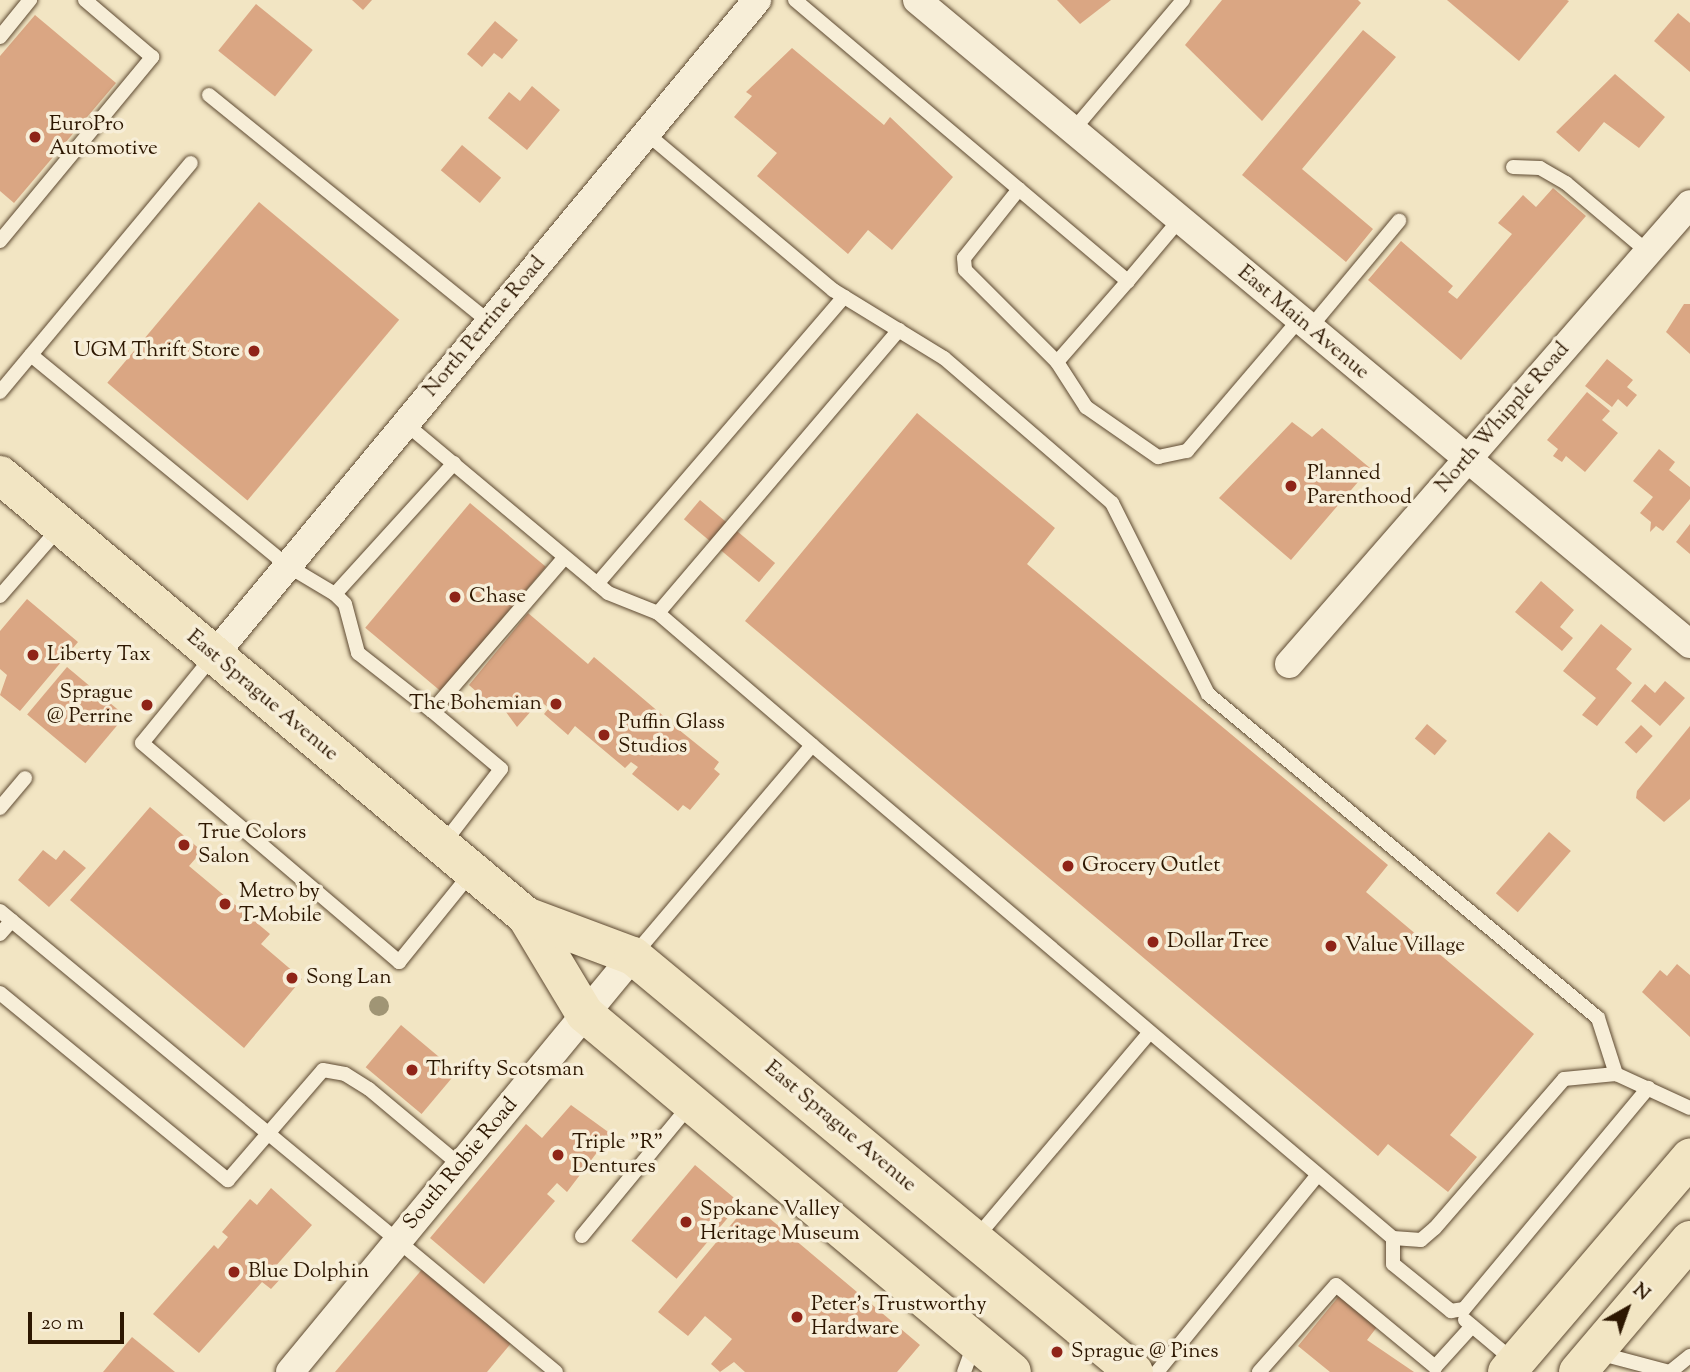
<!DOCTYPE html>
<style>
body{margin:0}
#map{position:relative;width:1690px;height:1372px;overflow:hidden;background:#f2e5c3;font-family:"Sorts Mill Goudy",serif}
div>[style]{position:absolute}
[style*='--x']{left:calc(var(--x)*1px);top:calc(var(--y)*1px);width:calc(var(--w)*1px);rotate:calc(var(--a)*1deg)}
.building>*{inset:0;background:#daa683;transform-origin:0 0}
.roads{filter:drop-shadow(0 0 2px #5e4a32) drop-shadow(0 0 2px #5e4a32)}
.lane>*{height:14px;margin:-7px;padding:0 7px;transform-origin:7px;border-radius:7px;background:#f7eed8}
.street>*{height:28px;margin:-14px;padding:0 14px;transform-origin:14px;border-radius:14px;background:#f7eed8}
.primary>*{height:38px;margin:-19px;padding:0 19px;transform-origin:19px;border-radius:19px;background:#f2e5c3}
.trees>*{width:20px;height:20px;margin:-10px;border-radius:50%;background:#a09575}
.dots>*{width:19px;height:19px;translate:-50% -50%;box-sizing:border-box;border:4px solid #f7eed8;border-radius:50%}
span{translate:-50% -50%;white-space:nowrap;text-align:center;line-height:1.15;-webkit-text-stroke:7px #f7eed8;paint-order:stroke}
.poi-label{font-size:21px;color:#2d1701}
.left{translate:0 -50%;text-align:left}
.right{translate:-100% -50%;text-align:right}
.street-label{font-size:21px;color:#2d1701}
.north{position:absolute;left:1592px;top:1274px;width:70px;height:70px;-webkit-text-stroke:5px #f7eed8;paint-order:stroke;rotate:40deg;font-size:19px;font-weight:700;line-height:28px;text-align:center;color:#2d1701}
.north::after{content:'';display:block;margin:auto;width:24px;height:32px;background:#2d1701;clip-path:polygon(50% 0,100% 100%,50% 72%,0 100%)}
.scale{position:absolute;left:28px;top:1312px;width:96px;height:32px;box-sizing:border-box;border:4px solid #2d1701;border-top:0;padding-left:9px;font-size:21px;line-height:24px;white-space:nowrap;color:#2d1701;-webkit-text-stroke:5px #f7eed8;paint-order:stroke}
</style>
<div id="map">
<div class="building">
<i style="clip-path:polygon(352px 0,372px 0,363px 10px)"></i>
<i style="clip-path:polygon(1057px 0,1111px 0,1080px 24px)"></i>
<i style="clip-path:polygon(1222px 0,1358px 0,1361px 3px,1262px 121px,1185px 45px)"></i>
<i style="clip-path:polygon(1447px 0,1567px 0,1569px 1px,1519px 61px)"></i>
<i style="left:256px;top:4px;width:73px;height:60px;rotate:39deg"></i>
<i style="clip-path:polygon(1678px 13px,1690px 23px,1690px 72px,1654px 41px)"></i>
<i style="clip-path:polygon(35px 15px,116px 83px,14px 203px,0 191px,0 56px)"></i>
<i style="clip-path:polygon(495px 21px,518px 40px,502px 59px,494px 53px,482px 67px,467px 54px)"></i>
<i style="clip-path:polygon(1363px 30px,1396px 57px,1302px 169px,1373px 229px,1346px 262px,1242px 175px)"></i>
<i style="clip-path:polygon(792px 48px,884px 125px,890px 117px,953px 177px,892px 250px,868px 230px,848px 254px,757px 176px,777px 153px,734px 117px,752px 96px,746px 92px)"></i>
<i style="clip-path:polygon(1615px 74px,1665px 117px,1639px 148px,1604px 122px,1579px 152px,1556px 132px)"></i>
<i style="clip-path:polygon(532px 86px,560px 110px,527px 150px,488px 118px,509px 92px,520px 101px)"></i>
<i style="left:462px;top:145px;width:51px;height:33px;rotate:40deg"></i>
<i style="clip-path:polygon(1553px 188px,1586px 216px,1461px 360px,1368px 280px,1401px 241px,1453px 286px,1448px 292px,1457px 299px,1512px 234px,1498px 223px,1523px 195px,1536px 207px)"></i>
<i style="left:259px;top:202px;width:183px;height:236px;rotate:40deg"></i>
<i style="clip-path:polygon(1684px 304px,1690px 304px,1690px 354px,1666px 332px)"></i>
<i style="clip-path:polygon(1607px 359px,1633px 380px,1627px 387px,1637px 395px,1627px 407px,1618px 399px,1612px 407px,1585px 386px)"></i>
<i style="clip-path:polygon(1587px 392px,1610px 411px,1602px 420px,1618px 433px,1585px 472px,1566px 456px,1562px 462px,1553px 456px,1558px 449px,1547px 440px)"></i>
<i style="clip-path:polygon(917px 413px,1055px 528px,1027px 564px,1388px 865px,1366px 892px,1534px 1034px,1450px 1135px,1477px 1157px,1448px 1192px,1388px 1144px,1378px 1156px,745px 621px)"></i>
<i style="clip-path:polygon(1292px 422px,1312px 437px,1322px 428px,1370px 468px,1291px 560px,1219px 498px)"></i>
<i style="clip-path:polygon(1659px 449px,1675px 462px,1669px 470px,1690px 487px,1690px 499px,1663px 531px,1656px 526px,1650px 532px,1651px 522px,1640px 513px,1653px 497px,1633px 481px)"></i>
<i style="left:700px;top:500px;width:98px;height:25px;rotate:40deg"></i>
<i style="left:470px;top:503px;width:99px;height:163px;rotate:40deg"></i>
<i style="clip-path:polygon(1690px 524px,1690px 554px,1676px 542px)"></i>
<i style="clip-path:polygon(1541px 581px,1574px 610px,1560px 627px,1573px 638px,1562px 651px,1515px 612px)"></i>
<i style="clip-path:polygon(27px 599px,78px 642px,20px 711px,0 695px,7px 675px,0 669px,0 631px)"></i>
<i style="clip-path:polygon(528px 613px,588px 664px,594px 657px,667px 719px,662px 724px,669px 731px,673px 725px,719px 762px,714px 769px,720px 774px,690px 810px,683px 805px,678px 811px,632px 774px,638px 767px,631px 762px,625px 768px,575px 726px,568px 735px,544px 714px,549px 708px,540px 701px,517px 727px,501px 705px,497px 710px,469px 685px)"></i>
<i style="clip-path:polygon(1601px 624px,1632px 649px,1616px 669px,1632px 683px,1597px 726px,1582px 715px,1596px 698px,1563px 671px)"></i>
<i style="left:67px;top:667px;width:76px;height:62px;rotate:40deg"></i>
<i style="clip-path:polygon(1665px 681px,1685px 698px,1660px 726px,1631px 701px,1645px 684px,1655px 693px)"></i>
<i style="left:1427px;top:724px;width:26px;height:19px;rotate:40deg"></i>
<i style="left:1641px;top:725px;width:16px;height:24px;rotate:43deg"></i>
<i style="clip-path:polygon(1690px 726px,1690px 799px,1664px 822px,1636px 798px,1637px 791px)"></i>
<i style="clip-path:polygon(150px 807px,202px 851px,189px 866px,270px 934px,261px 944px,302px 979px,244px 1048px,70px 900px)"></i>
<i style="left:1549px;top:832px;width:29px;height:81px;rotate:41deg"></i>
<i style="clip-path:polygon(43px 850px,56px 860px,64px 850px,86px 868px,49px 907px,18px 880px)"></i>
<i style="clip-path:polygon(1677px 964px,1690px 975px,1690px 1037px,1642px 992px,1660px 970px,1667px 976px)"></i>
<i style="left:401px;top:1025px;width:73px;height:55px;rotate:40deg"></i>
<i style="clip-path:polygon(571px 1105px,611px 1134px,567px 1192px,557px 1183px,547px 1194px,555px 1201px,484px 1284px,430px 1238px,526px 1124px,542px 1138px)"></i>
<i style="left:695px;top:1165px;width:59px;height:99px;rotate:40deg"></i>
<i style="clip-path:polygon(271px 1188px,312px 1225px,274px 1268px,283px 1276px,271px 1289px,262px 1282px,199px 1353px,153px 1314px,214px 1245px,218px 1249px,228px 1237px,222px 1232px,250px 1199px,257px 1205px)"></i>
<i style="clip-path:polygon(750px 1202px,920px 1345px,897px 1372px,745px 1372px,734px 1362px,720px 1372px,711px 1364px,732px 1339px,705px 1316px,688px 1336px,658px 1312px)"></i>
<i style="clip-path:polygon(424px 1267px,512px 1342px,487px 1372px,335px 1372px)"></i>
<i style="clip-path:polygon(1339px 1296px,1377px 1327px,1367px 1340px,1414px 1372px,1330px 1372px,1298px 1346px)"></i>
<i style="clip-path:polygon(132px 1337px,175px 1372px,103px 1372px)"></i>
</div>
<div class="roads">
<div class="lane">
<i style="--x:795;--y:0;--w:436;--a:40.2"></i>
<i style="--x:1128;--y:281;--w:81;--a:-50"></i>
<i style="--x:0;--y:37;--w:48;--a:-51"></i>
<i style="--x:209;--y:95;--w:360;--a:39"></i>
<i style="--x:1074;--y:129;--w:169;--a:-49.8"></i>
<i style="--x:646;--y:133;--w:244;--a:40"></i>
<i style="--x:833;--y:290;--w:130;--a:31.5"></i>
<i style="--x:944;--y:358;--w:222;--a:40.8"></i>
<i style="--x:1112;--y:503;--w:214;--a:63.3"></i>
<i style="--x:1208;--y:694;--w:507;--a:39.72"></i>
<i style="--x:1598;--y:1018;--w:59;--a:72.2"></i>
<i style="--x:1513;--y:167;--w:27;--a:2"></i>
<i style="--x:1540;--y:168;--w:30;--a:30"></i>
<i style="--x:1566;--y:183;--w:107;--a:40.1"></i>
<i style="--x:1019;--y:189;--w:88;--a:128.6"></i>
<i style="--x:964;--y:258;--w:12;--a:85"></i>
<i style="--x:965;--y:270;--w:130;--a:45"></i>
<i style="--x:1057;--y:362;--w:108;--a:-48.8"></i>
<i style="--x:0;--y:241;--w:239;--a:-50.4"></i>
<i style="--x:152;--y:57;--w:88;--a:-139.6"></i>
<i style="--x:1309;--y:329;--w:141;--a:-50.2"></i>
<i style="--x:31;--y:355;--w:333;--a:39.4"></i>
<i style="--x:288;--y:566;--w:55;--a:30.8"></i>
<i style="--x:335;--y:594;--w:14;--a:45"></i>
<i style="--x:345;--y:604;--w:51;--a:75.1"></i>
<i style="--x:358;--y:653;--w:94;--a:38.1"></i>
<i style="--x:432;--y:711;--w:203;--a:-49.2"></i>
<i style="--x:1057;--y:362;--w:54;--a:57.2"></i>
<i style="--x:1086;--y:407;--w:88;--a:34.8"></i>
<i style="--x:1158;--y:457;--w:30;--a:-12"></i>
<i style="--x:1187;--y:451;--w:172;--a:-49.5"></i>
<i style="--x:0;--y:392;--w:298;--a:-50.2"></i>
<i style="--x:406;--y:424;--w:263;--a:39.9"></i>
<i style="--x:608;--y:593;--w:54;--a:21.8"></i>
<i style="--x:658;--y:613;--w:203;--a:40.6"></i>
<i style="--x:597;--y:584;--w:379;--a:-49.3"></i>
<i style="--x:335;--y:594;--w:177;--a:-47.7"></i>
<i style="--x:0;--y:596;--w:91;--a:-49"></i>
<i style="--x:658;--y:613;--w:372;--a:-49.6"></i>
<i style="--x:213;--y:656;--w:112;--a:129.2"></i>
<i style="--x:142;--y:743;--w:338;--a:40.4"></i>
<i style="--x:399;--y:962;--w:114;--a:-51"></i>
<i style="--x:432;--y:711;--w:90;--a:40"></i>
<i style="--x:501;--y:769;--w:95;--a:127.7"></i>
<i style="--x:0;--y:808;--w:39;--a:-50"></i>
<i style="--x:0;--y:911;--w:722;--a:39.66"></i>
<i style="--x:0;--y:934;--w:18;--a:-49"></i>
<i style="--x:634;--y:955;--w:275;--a:-49.7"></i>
<i style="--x:812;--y:745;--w:762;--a:40.32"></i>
<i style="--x:1393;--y:1238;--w:28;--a:4"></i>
<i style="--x:1421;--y:1240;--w:18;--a:-41"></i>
<i style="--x:1435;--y:1228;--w:197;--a:-49.1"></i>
<i style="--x:1564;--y:1079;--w:52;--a:-5.5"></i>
<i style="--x:1616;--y:1074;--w:81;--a:24.7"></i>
<i style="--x:0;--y:993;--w:295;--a:39.4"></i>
<i style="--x:228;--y:1180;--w:145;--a:-49.2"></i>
<i style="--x:323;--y:1070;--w:22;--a:10"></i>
<i style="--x:345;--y:1074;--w:28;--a:32"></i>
<i style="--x:369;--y:1089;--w:119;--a:39.9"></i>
<i style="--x:582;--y:1236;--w:171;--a:-50.5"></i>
<i style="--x:976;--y:1238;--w:268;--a:-49.8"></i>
<i style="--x:1393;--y:1238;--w:26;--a:90"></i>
<i style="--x:1393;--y:1264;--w:75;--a:39"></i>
<i style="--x:1451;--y:1311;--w:13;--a:-9"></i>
<i style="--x:1464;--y:1309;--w:288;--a:-50.2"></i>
<i style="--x:1465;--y:1320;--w:64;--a:39.9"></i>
<i style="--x:1598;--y:1353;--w:74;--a:14.8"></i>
<i style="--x:964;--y:1372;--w:32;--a:-70"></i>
<i style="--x:1157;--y:1372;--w:253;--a:-50.8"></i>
<i style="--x:1259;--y:1372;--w:116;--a:-48.5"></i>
<i style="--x:1336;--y:1285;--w:129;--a:39.6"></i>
<i style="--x:1435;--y:1367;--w:55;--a:-47.9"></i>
<i style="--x:1670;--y:1372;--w:26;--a:-39"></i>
</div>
<div class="street">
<i style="--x:917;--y:0;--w:1006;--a:39.8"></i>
<i style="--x:214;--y:655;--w:851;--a:-50.34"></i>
<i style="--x:1289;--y:664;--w:610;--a:-48.92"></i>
<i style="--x:290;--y:1372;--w:539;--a:-50.49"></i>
</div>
<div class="primary">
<i style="--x:0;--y:475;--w:686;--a:39.98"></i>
<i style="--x:526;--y:916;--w:114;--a:59"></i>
<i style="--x:585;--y:1014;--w:557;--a:39.98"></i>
<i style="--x:526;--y:916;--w:114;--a:20.5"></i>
<i style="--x:633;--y:956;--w:651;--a:39.7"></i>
<i style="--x:1507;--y:1372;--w:282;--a:-49.5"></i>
<i style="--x:1578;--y:1372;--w:173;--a:-49.7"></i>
</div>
</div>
<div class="trees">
<i style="left:379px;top:1006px"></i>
</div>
<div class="dots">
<i style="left:35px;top:137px;background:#8f2418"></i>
<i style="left:254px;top:351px;background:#8f2418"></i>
<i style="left:1291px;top:486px;background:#8f2418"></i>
<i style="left:455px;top:597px;background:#8f2418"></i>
<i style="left:33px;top:655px;background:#8f2418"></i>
<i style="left:556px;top:704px;background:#8f2418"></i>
<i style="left:147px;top:705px;background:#8f2418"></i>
<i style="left:604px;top:735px;background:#8f2418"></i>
<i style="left:184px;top:845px;background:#8f2418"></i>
<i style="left:1068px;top:866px;background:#8f2418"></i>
<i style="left:225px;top:904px;background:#8f2418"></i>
<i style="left:1153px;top:942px;background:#8f2418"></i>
<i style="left:1331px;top:946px;background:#8f2418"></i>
<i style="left:292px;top:978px;background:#8f2418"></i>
<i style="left:412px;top:1070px;background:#8f2418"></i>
<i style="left:558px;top:1155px;background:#8f2418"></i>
<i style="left:686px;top:1222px;background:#8f2418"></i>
<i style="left:234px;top:1272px;background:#8f2418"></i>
<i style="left:797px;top:1317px;background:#8f2418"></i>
<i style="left:1057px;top:1352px;background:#8f2418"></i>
</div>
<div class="poi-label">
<span class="left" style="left:49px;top:137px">EuroPro<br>Automotive</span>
<span class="right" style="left:240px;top:351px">UGM Thrift Store</span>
<span class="left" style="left:1307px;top:486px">Planned<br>Parenthood</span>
<span class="left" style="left:469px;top:597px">Chase</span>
<span class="left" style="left:47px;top:655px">Liberty Tax</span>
<span class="right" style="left:133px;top:705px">Sprague<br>@ Perrine</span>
<span class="right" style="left:542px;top:704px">The Bohemian</span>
<span class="left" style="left:618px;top:735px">Puffin Glass<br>Studios</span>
<span class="left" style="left:198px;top:845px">True Colors<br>Salon</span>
<span class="left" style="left:1082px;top:866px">Grocery Outlet</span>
<span class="left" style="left:239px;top:904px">Metro by<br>T-Mobile</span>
<span class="left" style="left:1167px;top:942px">Dollar Tree</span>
<span class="left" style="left:1345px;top:946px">Value Village</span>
<span class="left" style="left:306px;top:978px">Song Lan</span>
<span class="left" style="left:426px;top:1070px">Thrifty Scotsman</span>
<span class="left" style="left:572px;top:1155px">Triple "R"<br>Dentures</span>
<span class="left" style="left:700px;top:1222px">Spokane Valley<br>Heritage Museum</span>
<span class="left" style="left:248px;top:1272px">Blue Dolphin</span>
<span class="left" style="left:811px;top:1317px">Peter's Trustworthy<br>Hardware</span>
<span class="left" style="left:1071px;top:1352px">Sprague @ Pines</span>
</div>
<div class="street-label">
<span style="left:1303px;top:323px;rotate:40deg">East Main Avenue</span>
<span style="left:485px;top:327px;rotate:-50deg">North Perrine Road</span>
<span style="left:1503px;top:418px;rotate:-49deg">North Whipple Road</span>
<span style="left:262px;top:696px;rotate:40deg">East Sprague Avenue</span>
<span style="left:840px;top:1127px;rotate:40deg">East Sprague Avenue</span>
<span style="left:461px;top:1164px;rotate:-50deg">South Robie Road</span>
</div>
<div class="north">N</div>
<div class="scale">20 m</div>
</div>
